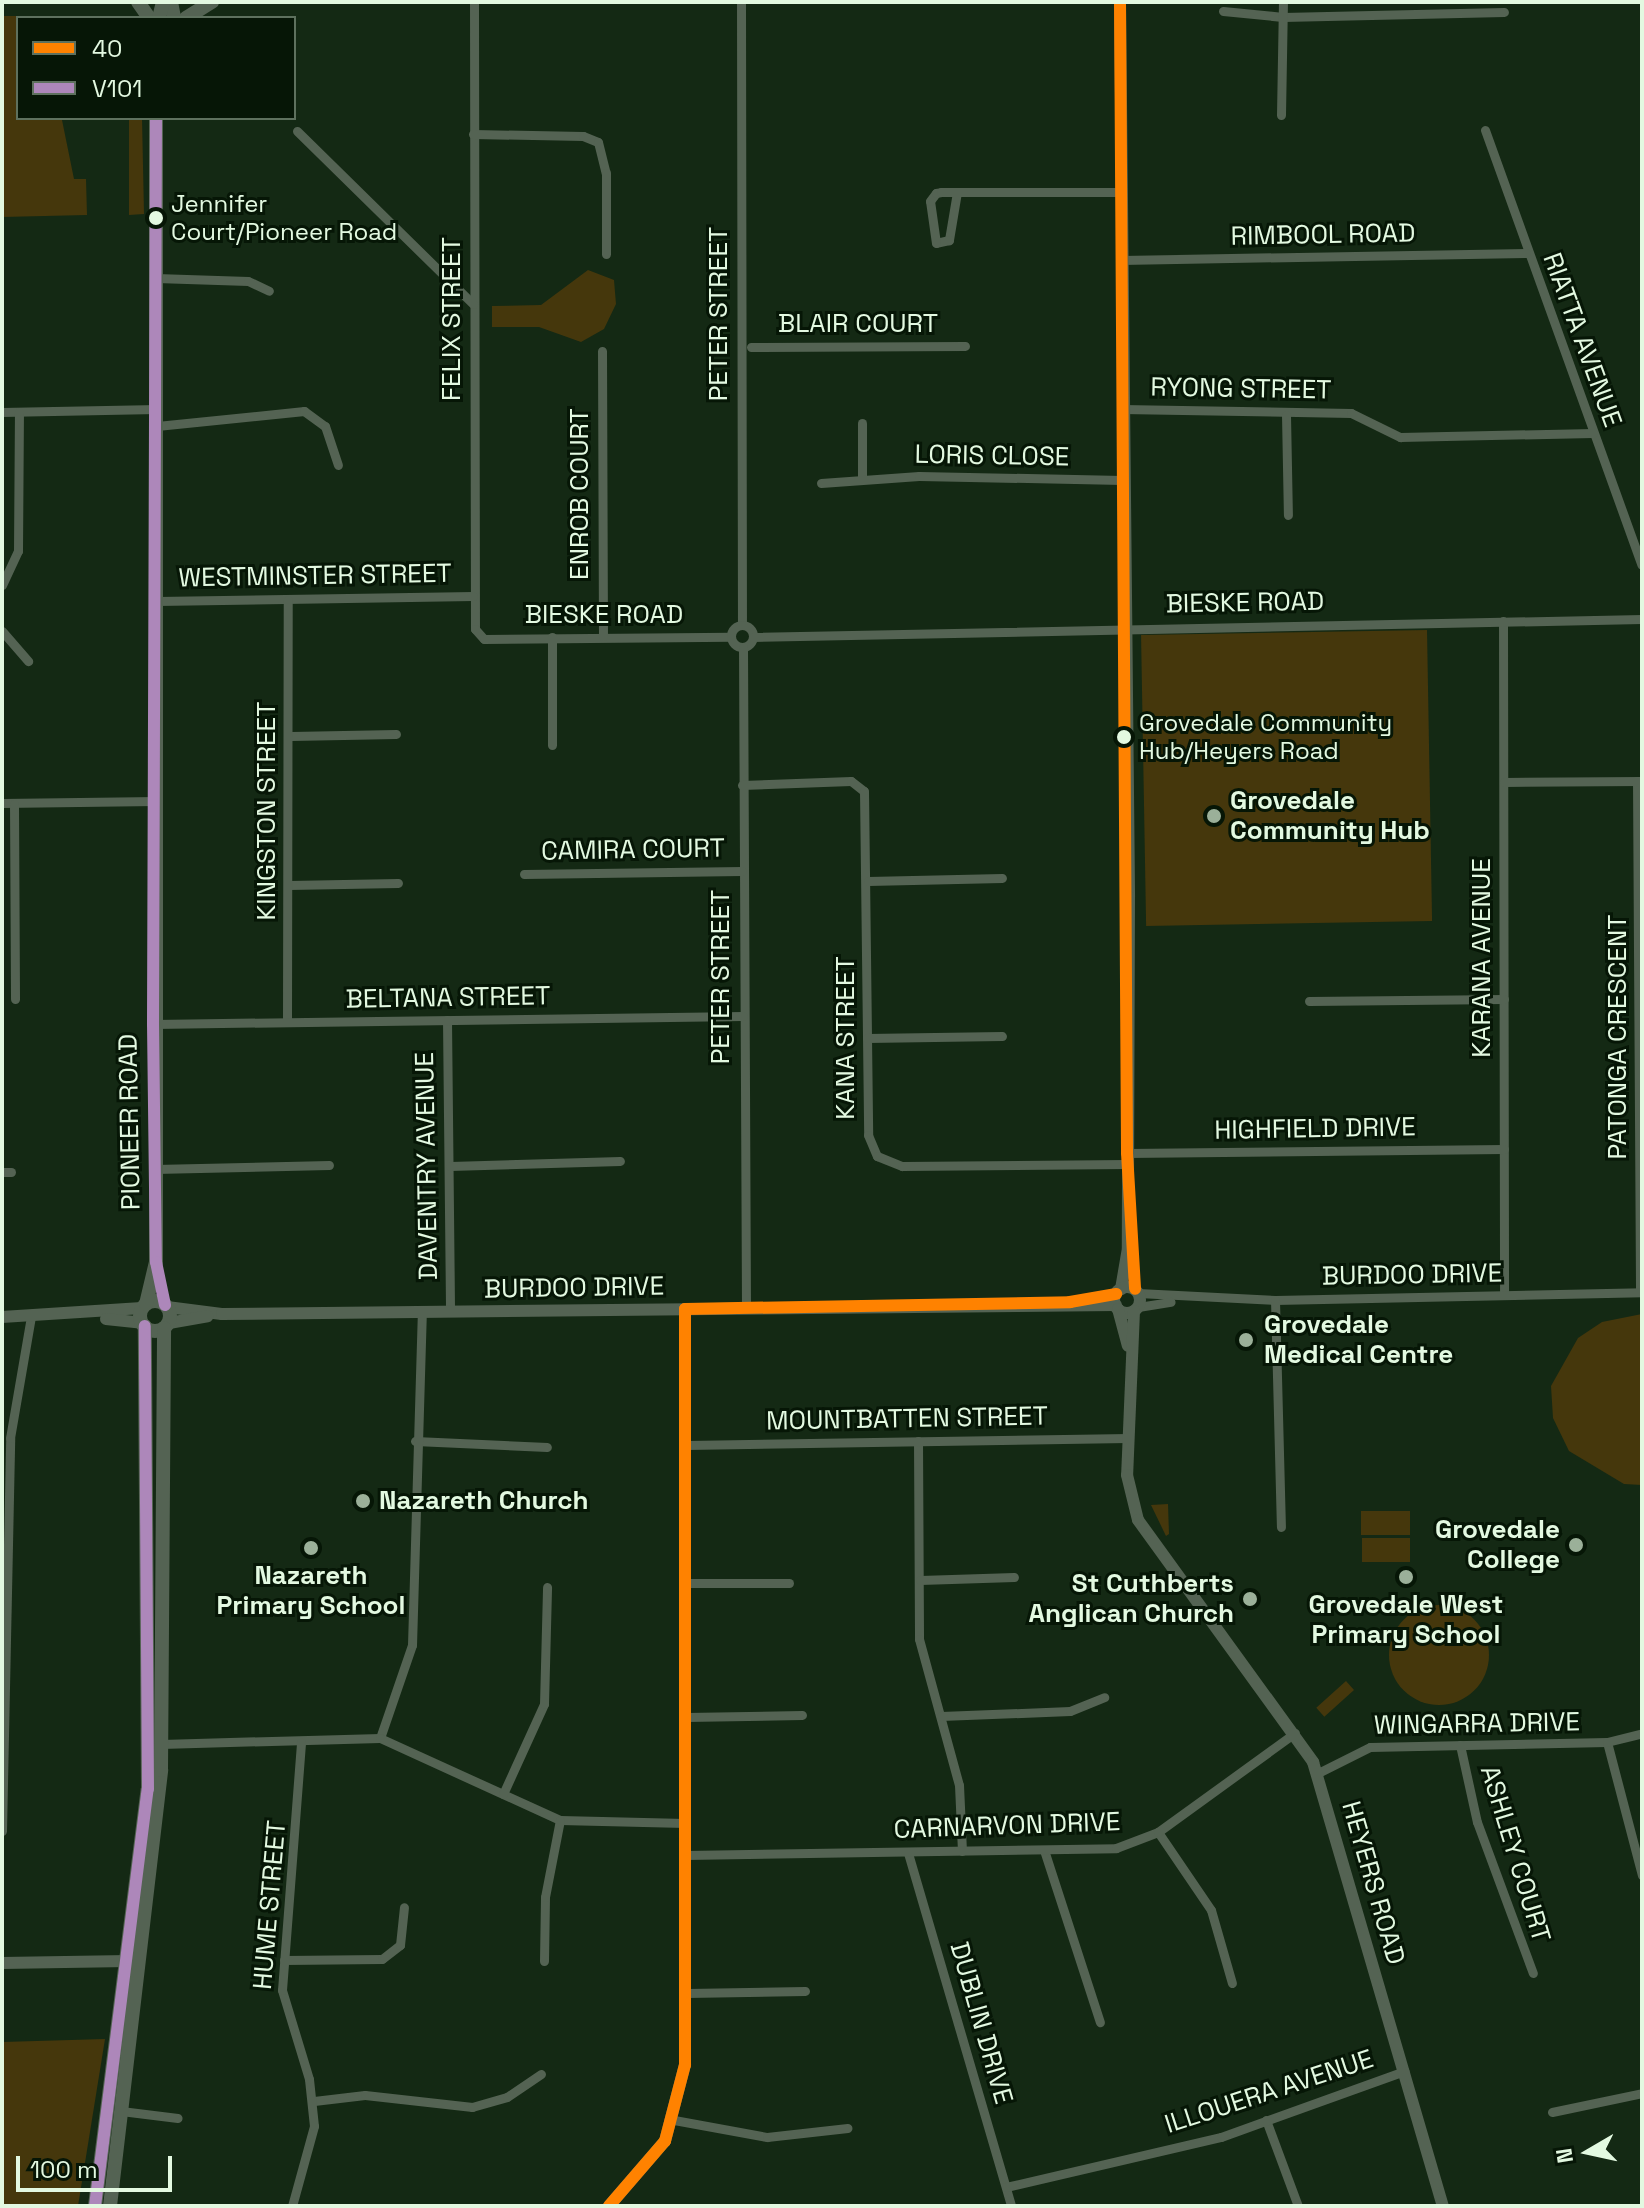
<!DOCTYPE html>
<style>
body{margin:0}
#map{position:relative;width:1644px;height:2208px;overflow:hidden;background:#142914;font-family:"Space Grotesk",sans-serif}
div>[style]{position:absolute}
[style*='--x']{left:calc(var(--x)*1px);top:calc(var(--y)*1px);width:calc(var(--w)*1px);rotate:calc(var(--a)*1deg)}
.green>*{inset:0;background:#45370c;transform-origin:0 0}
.round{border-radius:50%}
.minor>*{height:9px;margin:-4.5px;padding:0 4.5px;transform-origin:4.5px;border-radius:4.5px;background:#546353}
.minor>.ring{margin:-4.5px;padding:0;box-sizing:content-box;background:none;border:9px solid #546353;border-radius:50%}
.tertiary>*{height:12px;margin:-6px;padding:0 6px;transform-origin:6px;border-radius:6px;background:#546353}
.tertiary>.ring{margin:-6px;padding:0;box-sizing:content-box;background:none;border:12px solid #546353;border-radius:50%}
.secondary>*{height:14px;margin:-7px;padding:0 7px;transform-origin:7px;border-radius:7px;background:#546353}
.secondary>.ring{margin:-7px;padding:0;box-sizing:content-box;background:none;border:14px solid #546353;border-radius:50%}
.bus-1>*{height:12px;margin:-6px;padding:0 6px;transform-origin:6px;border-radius:6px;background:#ff8200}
.bus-2>*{height:12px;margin:-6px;padding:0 6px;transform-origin:6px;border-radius:6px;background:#ad87ba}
.dots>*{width:22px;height:22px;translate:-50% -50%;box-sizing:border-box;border:4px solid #061606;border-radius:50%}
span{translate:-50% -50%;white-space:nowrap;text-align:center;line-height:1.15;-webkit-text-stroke:6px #061606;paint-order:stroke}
.bus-label{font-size:24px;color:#e3f9e1}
.left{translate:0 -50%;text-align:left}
.street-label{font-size:26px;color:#e3f9e1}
.poi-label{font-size:26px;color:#e3f9e1;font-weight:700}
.right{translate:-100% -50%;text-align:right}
.frame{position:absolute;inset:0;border:4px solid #e3f9e1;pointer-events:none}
.legend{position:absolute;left:16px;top:16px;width:280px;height:104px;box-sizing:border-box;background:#061606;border:2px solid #5e715e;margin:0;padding:10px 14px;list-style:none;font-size:24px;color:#e3f9e1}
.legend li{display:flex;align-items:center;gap:16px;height:40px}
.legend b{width:40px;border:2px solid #5e715e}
.north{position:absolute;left:1548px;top:2112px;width:80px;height:80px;-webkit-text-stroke:6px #061606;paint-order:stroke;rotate:261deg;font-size:22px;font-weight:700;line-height:32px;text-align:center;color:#e3f9e1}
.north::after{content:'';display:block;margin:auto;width:28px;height:36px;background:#e3f9e1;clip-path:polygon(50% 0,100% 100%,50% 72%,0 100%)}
.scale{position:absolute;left:16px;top:2156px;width:156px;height:36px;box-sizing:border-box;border:4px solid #e3f9e1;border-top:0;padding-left:10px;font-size:24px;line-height:28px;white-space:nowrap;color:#e3f9e1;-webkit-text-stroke:6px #061606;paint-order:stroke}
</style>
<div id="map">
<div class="green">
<i style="clip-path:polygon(2px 16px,141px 16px,18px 18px,18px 118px,99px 118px,62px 120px,74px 179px,86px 179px,87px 215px,2px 217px)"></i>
<i style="clip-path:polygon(129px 118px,142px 118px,144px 214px,129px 215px)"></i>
<i style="clip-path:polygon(588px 270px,614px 280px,616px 304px,604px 329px,581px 342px,539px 327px,492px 327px,492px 306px,541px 305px)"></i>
<i style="left:1427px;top:630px;width:291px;height:286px;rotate:89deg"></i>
<i style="clip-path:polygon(1642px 1314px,1642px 1485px,1624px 1484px,1569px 1451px,1553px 1418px,1551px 1386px,1578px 1338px,1602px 1322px)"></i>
<i style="clip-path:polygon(1168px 1504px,1169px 1534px,1166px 1536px,1151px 1505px)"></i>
<i style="left:1410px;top:1511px;width:24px;height:49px;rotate:90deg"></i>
<i style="left:1362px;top:1538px;width:48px;height:24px"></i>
<i class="round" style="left:1389px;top:1605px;width:100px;height:100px"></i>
<i style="left:1346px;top:1681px;width:12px;height:40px;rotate:48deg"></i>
<i style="clip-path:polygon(105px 2039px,78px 2206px,2px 2206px,2px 2042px)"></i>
</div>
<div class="minor">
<i style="--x:474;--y:2;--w:627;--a:89.91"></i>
<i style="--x:475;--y:629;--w:13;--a:48"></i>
<i style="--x:484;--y:639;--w:247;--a:-0.5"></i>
<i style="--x:741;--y:2;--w:623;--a:89.91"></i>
<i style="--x:1223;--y:11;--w:60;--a:5.7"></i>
<i style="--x:1283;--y:17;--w:221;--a:-1.3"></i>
<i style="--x:1281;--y:115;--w:113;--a:-89"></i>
<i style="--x:1485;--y:130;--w:462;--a:70.2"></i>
<i style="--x:297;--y:131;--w:247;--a:44.5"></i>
<i style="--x:473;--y:134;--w:110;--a:1"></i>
<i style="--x:583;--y:136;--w:16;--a:22"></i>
<i style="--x:598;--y:142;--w:32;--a:76"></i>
<i style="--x:606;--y:173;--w:81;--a:90"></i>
<i style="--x:957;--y:192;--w:49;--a:99.5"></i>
<i style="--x:949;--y:240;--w:13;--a:167"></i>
<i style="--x:936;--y:243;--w:42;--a:-98.1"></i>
<i style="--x:930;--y:201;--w:10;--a:-53"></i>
<i style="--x:936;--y:193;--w:5;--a:-11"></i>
<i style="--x:941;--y:192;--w:179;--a:0"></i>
<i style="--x:1121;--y:260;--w:405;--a:-1"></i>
<i style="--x:156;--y:278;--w:92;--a:1.9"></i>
<i style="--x:248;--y:281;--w:23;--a:25"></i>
<i style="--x:751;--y:347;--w:214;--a:-0.3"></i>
<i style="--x:602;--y:351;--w:285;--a:89.8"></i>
<i style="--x:1122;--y:409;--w:229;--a:1"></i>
<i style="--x:1351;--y:413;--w:55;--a:26.1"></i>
<i style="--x:1400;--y:437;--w:193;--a:-1.2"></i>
<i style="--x:2;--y:412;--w:155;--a:-1.1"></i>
<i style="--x:1286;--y:415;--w:100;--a:88.9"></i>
<i style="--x:862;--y:423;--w:56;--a:90"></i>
<i style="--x:157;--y:426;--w:148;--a:-5.8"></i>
<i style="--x:304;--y:411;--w:26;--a:36"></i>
<i style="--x:325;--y:426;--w:41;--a:71.6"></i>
<i style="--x:821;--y:483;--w:98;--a:-4.1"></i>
<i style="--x:919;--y:476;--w:203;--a:1.1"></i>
<i style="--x:2;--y:585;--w:38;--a:-65"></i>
<i style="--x:18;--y:551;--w:139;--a:-89.6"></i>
<i style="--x:157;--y:601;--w:316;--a:-0.9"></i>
<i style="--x:1503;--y:621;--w:674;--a:89.91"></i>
<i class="ring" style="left:731px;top:625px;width:13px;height:13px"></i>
<i style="--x:2;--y:631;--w:40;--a:49"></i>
<i style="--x:753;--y:637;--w:889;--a:-1.16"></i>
<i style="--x:743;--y:647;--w:660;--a:89.74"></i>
<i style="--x:291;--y:736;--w:105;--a:-1.1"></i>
<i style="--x:552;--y:745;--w:108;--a:-90"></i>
<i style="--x:1637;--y:781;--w:511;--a:89.66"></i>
<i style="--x:1504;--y:782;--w:138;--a:-0.4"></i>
<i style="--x:742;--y:785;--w:109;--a:-2.1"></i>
<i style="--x:851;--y:781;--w:16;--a:38"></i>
<i style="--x:864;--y:791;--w:344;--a:89.3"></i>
<i style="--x:868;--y:1135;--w:23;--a:67"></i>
<i style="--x:877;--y:1156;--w:27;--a:22"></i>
<i style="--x:902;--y:1166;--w:225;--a:-0.5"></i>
<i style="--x:2;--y:803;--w:154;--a:-0.7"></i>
<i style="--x:14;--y:804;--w:195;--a:89.7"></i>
<i style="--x:524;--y:874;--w:218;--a:-0.8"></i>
<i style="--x:868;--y:881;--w:134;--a:-1.3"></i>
<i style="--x:289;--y:885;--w:109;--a:-1.1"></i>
<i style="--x:1309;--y:1001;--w:195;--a:-0.6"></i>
<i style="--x:447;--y:1020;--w:292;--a:89.4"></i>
<i style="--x:287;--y:1022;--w:422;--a:-89.9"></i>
<i style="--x:154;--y:1024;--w:589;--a:-0.78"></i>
<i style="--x:867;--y:1038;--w:135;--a:-0.8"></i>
<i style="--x:1127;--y:1153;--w:377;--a:-0.6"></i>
<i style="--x:450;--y:1166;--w:170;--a:-1.7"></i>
<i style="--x:155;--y:1169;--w:174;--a:-1.3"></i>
<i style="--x:2;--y:1172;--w:9;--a:0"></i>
<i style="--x:1138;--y:1293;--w:137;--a:2.9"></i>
<i style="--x:1275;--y:1300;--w:367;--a:-1.2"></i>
<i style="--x:1275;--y:1300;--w:227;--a:88.5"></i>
<i style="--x:1138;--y:1307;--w:33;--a:-9"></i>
<i style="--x:415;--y:1441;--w:132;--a:2.6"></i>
<i style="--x:918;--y:1441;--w:198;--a:89.7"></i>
<i style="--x:919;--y:1639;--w:151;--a:74.7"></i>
<i style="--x:959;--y:1785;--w:66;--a:87.4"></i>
<i style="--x:687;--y:1445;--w:441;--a:-0.9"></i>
<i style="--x:920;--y:1580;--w:94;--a:-1.8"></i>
<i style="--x:686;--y:1583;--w:103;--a:0"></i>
<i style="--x:941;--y:1716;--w:129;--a:-2.2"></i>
<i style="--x:1070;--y:1711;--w:37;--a:-22"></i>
<i style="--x:686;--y:1717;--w:116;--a:-1"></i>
<i style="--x:380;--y:1738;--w:98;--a:-71"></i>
<i style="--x:412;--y:1645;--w:333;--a:-88.3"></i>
<i style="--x:1607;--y:1742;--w:138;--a:75.3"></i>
<i style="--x:161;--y:1744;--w:219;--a:-1.6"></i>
<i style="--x:380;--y:1738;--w:198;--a:24.5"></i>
<i style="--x:560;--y:1820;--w:125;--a:1.4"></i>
<i style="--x:1460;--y:1745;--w:79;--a:77.6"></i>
<i style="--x:1477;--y:1822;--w:161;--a:69.7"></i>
<i style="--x:1318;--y:1773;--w:58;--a:-26.6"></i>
<i style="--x:1370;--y:1747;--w:237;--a:-1.2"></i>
<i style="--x:1607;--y:1742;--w:36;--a:-14"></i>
<i style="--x:503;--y:1794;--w:99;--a:-65.5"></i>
<i style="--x:544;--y:1704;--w:117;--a:-88.5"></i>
<i style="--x:2;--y:1831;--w:393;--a:-88.8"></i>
<i style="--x:10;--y:1438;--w:123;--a:-80.2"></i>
<i style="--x:1158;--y:1832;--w:94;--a:55.8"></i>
<i style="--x:1211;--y:1910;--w:76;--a:74"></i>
<i style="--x:1044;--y:1850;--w:181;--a:72"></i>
<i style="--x:908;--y:1853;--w:368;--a:73.7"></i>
<i style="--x:686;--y:1855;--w:430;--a:-0.9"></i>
<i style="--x:1116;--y:1848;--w:45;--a:-20.9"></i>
<i style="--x:1158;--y:1832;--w:169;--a:-35.9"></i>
<i style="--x:284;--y:1960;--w:98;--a:-0.6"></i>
<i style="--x:382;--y:1959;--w:23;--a:-38"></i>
<i style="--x:400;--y:1945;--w:38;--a:-84"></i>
<i style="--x:544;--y:1961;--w:64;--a:-89.1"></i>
<i style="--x:545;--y:1897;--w:78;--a:-79"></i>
<i style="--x:687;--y:1993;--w:118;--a:-1"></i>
<i style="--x:314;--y:2101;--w:51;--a:-6.7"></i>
<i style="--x:365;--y:2095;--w:108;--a:6.4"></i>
<i style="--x:472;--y:2107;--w:36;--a:-16"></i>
<i style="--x:507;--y:2097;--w:41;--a:-34.1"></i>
<i style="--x:121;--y:2111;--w:57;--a:7"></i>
<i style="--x:1552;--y:2112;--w:92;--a:-11.9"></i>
<i style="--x:674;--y:2120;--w:95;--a:10.4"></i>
<i style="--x:767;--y:2137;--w:81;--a:-6.4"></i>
<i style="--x:1266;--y:2120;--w:92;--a:69.6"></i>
<i style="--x:1006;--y:2187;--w:221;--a:-13.1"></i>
<i style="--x:1221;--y:2137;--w:195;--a:-19.8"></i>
<i style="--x:292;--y:2206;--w:83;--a:-74.6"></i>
<i style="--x:314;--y:2126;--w:47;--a:-96.1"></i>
<i style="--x:309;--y:2079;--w:93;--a:-106.9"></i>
<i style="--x:282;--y:1990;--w:248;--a:-85.6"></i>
</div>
<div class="tertiary">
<i style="--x:1120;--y:2;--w:895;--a:89.42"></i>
<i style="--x:1129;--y:897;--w:351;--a:90.2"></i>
<i style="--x:1128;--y:1248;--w:42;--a:99.7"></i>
<i class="ring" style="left:1114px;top:1287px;width:14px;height:14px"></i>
<i style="--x:167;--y:1307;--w:55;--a:7.3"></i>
<i style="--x:222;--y:1314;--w:894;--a:-0.58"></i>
<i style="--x:1118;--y:1309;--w:38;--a:75"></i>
<i style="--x:1134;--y:1311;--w:164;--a:92.4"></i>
<i style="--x:1127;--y:1475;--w:46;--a:76.3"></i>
<i style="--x:1138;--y:1520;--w:299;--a:54.1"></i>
<i style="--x:1313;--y:1762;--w:463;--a:73.7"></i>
<i style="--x:2;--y:1317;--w:140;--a:-3.7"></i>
<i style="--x:106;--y:1319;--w:36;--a:6"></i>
<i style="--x:169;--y:1323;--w:39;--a:-10"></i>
<i style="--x:2;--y:1963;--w:126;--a:-0.9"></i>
<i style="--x:609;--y:2206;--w:86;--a:-49.3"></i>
<i style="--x:665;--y:2141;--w:79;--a:-75.3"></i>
<i style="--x:685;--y:2065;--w:756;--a:-90"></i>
</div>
<div class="secondary">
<i style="--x:138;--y:2;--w:19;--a:55"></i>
<i style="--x:171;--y:2;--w:16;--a:79"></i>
<i style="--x:159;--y:18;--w:16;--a:-76"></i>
<i style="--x:186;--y:18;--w:31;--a:-32"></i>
<i class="ring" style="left:140px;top:1301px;width:16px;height:16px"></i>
<i style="--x:146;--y:1304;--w:43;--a:-76.6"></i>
<i style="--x:156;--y:1262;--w:1144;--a:-90"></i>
<i style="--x:95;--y:2206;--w:420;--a:-82.8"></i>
<i style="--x:148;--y:1789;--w:463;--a:-90.4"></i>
<i style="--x:110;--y:2206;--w:439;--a:-83.3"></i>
<i style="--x:161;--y:1770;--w:442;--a:-89.6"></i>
</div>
<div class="bus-1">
<i style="--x:1120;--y:2;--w:1151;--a:89.65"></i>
<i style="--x:1127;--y:1153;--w:136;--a:86.6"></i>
<i style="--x:685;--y:1309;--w:385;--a:-1"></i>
<i style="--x:1070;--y:1302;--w:47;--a:-9.9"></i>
<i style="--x:609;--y:2206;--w:86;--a:-49.3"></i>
<i style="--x:665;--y:2141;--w:79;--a:-75.3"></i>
<i style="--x:685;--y:2065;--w:756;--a:-90"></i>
</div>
<div class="bus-2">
<i style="--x:156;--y:118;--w:906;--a:90.19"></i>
<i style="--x:153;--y:1024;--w:238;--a:89.3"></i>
<i style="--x:156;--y:1262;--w:44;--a:78.2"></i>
<i style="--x:95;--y:2206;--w:420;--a:-82.8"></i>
<i style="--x:148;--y:1789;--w:463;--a:-90.4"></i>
</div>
<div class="dots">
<i style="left:156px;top:218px;background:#e3f9e1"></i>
<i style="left:1124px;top:737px;background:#e3f9e1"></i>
<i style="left:1214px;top:816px;background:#9bb099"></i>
<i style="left:1246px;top:1340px;background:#9bb099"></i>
<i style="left:363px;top:1501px;background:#9bb099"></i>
<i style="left:1576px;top:1545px;background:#9bb099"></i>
<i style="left:311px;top:1548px;background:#9bb099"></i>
<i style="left:1406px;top:1577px;background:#9bb099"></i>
<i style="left:1250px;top:1599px;background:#9bb099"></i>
</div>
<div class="bus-label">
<span class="left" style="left:171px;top:218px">Jennifer<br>Court/Pioneer Road</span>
<span class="left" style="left:1139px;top:737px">Grovedale Community<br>Hub/Heyers Road</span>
</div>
<div class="street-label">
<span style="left:1323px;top:235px;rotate:-1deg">RIMBOOL ROAD</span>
<span style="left:719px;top:314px;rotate:-90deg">PETER STREET</span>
<span style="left:452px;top:319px;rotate:-90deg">FELIX STREET</span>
<span style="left:858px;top:324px">BLAIR COURT</span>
<span style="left:1582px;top:340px;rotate:70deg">RIATTA AVENUE</span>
<span style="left:1241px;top:389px;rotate:1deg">RYONG STREET</span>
<span style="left:992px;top:456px;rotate:1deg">LORIS CLOSE</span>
<span style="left:580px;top:494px;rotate:-90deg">ENROB COURT</span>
<span style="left:315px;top:576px;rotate:-1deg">WESTMINSTER STREET</span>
<span style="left:1245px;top:603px;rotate:-1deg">BIESKE ROAD</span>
<span style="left:604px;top:615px">BIESKE ROAD</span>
<span style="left:267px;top:811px;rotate:-90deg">KINGSTON STREET</span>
<span style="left:633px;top:850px;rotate:-1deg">CAMIRA COURT</span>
<span style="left:1482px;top:958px;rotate:-90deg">KARANA AVENUE</span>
<span style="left:721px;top:977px;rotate:-90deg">PETER STREET</span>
<span style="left:448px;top:998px;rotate:-1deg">BELTANA STREET</span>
<span style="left:1618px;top:1037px;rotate:-90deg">PATONGA CRESCENT</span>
<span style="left:846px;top:1038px;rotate:-90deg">KANA STREET</span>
<span style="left:130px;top:1122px;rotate:-91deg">PIONEER ROAD</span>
<span style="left:1315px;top:1129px;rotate:-1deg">HIGHFIELD DRIVE</span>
<span style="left:427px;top:1166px;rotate:-91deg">DAVENTRY AVENUE</span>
<span style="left:1412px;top:1275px;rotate:-1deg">BURDOO DRIVE</span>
<span style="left:574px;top:1288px;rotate:-1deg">BURDOO DRIVE</span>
<span style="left:907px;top:1419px;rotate:-1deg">MOUNTBATTEN STREET</span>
<span style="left:1477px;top:1724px;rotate:-1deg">WINGARRA DRIVE</span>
<span style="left:1007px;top:1826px;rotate:-2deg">CARNARVON DRIVE</span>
<span style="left:1515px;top:1854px;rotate:73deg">ASHLEY COURT</span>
<span style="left:1373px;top:1883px;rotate:74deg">HEYERS ROAD</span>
<span style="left:270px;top:1905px;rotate:-85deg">HUME STREET</span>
<span style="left:981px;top:2023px;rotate:74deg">DUBLIN DRIVE</span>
<span style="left:1269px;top:2092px;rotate:-18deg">ILLOUERA AVENUE</span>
</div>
<div class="poi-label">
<span class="left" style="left:1230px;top:816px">Grovedale<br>Community Hub</span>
<span class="left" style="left:1264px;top:1340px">Grovedale<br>Medical Centre</span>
<span class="left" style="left:379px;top:1501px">Nazareth Church</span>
<span class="right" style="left:1560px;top:1545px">Grovedale<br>College</span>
<span style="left:311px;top:1591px">Nazareth<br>Primary School</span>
<span class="right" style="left:1234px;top:1599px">St Cuthberts<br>Anglican Church</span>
<span style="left:1406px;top:1620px">Grovedale West<br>Primary School</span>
</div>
<div class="frame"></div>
<ul class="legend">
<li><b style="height:10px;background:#ff8200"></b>40</li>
<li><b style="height:10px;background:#ad87ba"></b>V101</li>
</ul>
<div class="north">N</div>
<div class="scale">100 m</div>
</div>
